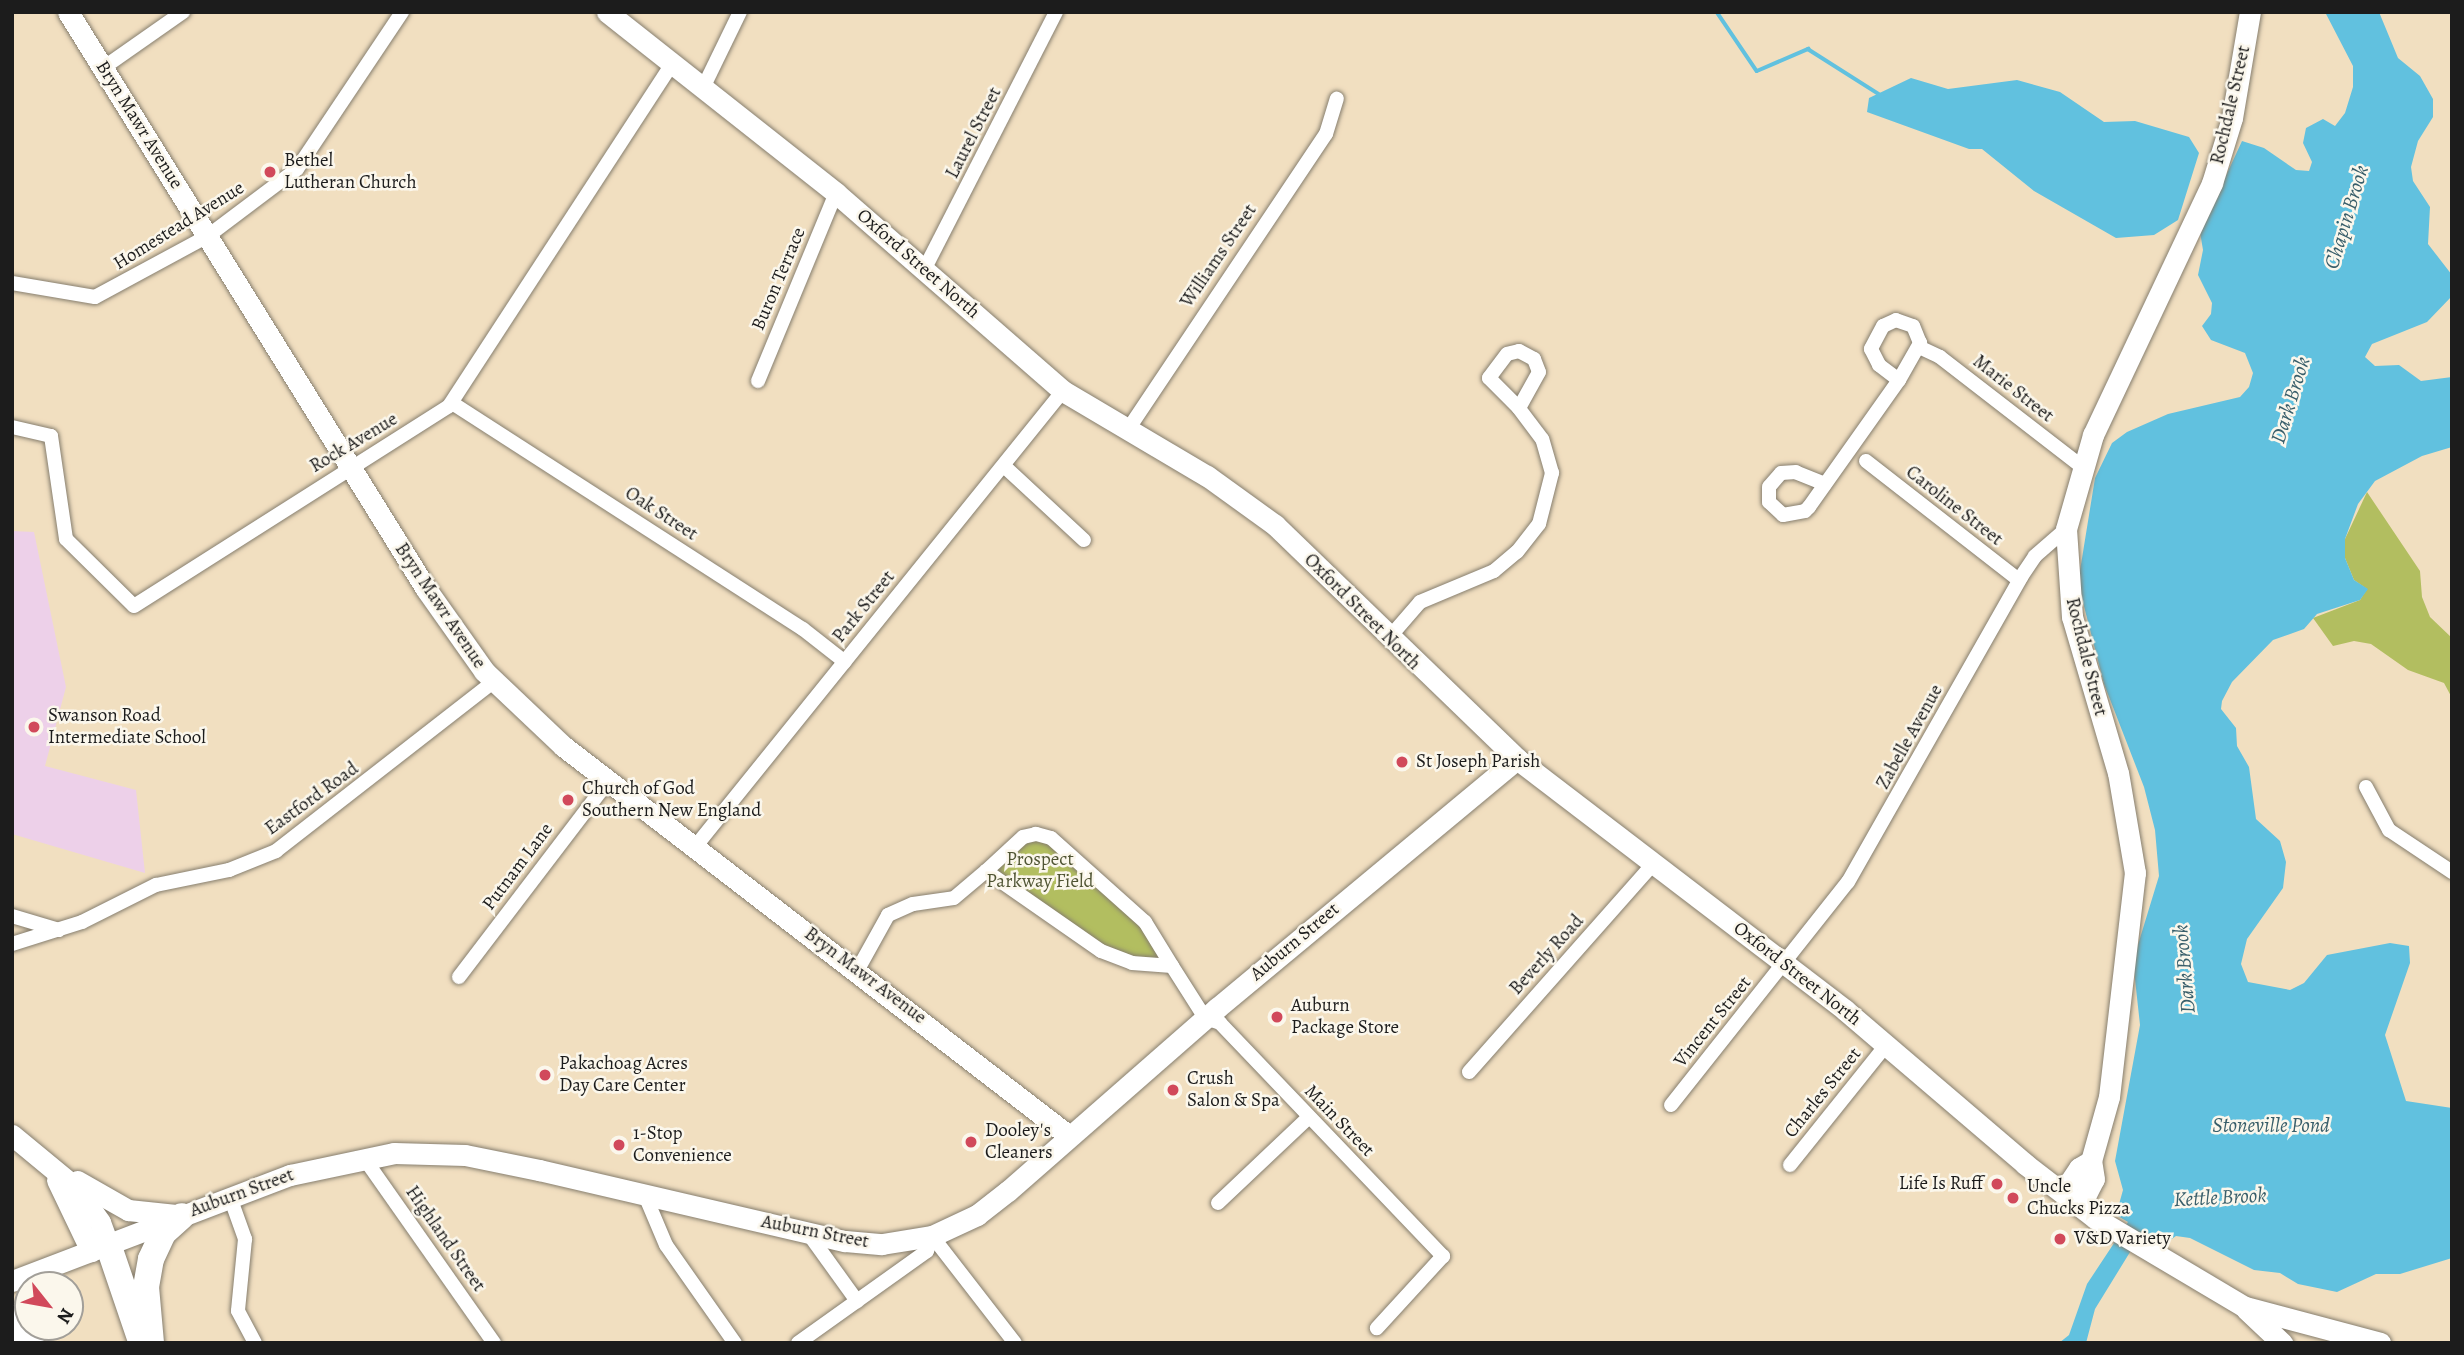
<!DOCTYPE html>
<style>
body{margin:0}
#map{position:relative;width:2464px;height:1355px;overflow:hidden;background:#f1dfc0;font-family:Alegreya,serif}
div>[style]{position:absolute}
[style*='--x']{left:calc(var(--x)*1px);top:calc(var(--y)*1px);width:calc(var(--w)*1px);rotate:calc(var(--a)*1deg)}
.built>*{inset:0;background:#edd0e9}
.green>*{inset:0;background:#b2be60}
.water>*{inset:0;background:#61c1df}
.stream>*{height:3.5px;margin:-1.75px;padding:0 1.75px;transform-origin:1.75px;border-radius:1.75px;background:#61c1df}
.roads{filter:drop-shadow(0 0 2px #867e6e) drop-shadow(0 0 2px #867e6e)}
.street>*{height:14px;margin:-7px;padding:0 7px;transform-origin:7px;border-radius:7px;background:#fff}
.secondary>*{height:21px;margin:-10.5px;padding:0 10.5px;transform-origin:10.5px;border-radius:10.5px;background:#fff}
.highway>*{height:26px;margin:-13px;padding:0 13px;transform-origin:13px;border-radius:13px;background:#fff}
.dots>*{width:19px;height:19px;translate:-50% -50%;box-sizing:border-box;border:4px solid #fbf7ec;border-radius:50%}
span{translate:-50% -50%;white-space:nowrap;text-align:center;line-height:1.15;-webkit-text-stroke:5px #fbf7ec;paint-order:stroke}
.street-label{font-size:19px;color:#1c1c1c}
.poi-label{font-size:19px;color:#1c1c1c}
.left{translate:0 -50%;text-align:left}
.right{translate:-100% -50%;text-align:right}
.park-label{font-size:19px;color:#505534}
.water-label{font-size:21px;color:#385e6a;font-style:italic}
.frame{position:absolute;inset:0;border:14px solid #1c1c1c;pointer-events:none}
.north{position:absolute;left:14px;top:1271px;width:70px;height:70px;box-sizing:border-box;background:#fbf7ec;border:2px solid #a29f99;border-radius:50%;rotate:121deg;font-size:19px;font-weight:700;line-height:28px;text-align:center;color:#1c1c1c}
.north::after{content:'';display:block;margin:auto;width:24px;height:32px;background:#d1495b;clip-path:polygon(50% 0,100% 100%,50% 72%,0 100%)}
</style>
<div id="map">
<div class="built">
<i style="clip-path:polygon(12px 531px,34px 532px,66px 687px,45px 766px,136px 790px,145px 873px,12px 834px)"></i>
</div>
<div class="green">
<i style="clip-path:polygon(2367px 492px,2420px 571px,2422px 597px,2430px 617px,2452px 638px,2452px 698px,2444px 683px,2408px 670px,2371px 644px,2354px 641px,2333px 646px,2313px 618px,2360px 600px,2367px 589px,2354px 580px,2345px 558px,2345px 539px)"></i>
<i style="clip-path:polygon(1041px 835px,1148px 926px,1172px 966px,1121px 960px,986px 871px,1006px 852px)"></i>
</div>
<div class="water">
<i style="clip-path:polygon(2325px 12px,2379px 12px,2398px 58px,2420px 76px,2433px 99px,2433px 117px,2418px 141px,2411px 167px,2413px 181px,2430px 207px,2428px 244px,2452px 275px,2452px 296px,2427px 322px,2372px 344px,2365px 357px,2375px 366px,2399px 365px,2421px 381px,2452px 377px,2452px 447px,2422px 456px,2375px 481px,2358px 504px,2345px 539px,2345px 558px,2354px 580px,2368px 589px,2360px 600px,2317px 614px,2304px 629px,2273px 640px,2232px 682px,2222px 701px,2221px 709px,2236px 728px,2237px 746px,2249px 767px,2256px 819px,2280px 841px,2286px 862px,2283px 888px,2247px 939px,2241px 964px,2248px 982px,2290px 990px,2304px 983px,2327px 955px,2390px 943px,2409px 946px,2410px 963px,2385px 1035px,2406px 1101px,2452px 1108px,2452px 1258px,2400px 1274px,2376px 1274px,2337px 1292px,2298px 1284px,2280px 1273px,2254px 1270px,2190px 1238px,2176px 1236px,2167px 1242px,2143px 1231px,2095px 1309px,2086px 1343px,2059px 1343px,2069px 1335px,2087px 1284px,2128px 1222px,2116px 1215px,2123px 1190px,2115px 1161px,2140px 1025px,2133px 961px,2159px 876px,2155px 830px,2144px 787px,2104px 684px,2078px 583px,2095px 478px,2112px 443px,2127px 432px,2168px 414px,2240px 397px,2249px 387px,2253px 373px,2245px 353px,2211px 340px,2202px 326px,2211px 314px,2212px 303px,2198px 275px,2203px 250px,2200px 232px,2242px 141px,2264px 148px,2296px 170px,2309px 171px,2312px 162px,2303px 143px,2306px 128px,2323px 119px,2335px 126px,2345px 113px,2353px 87px,2353px 66px)"></i>
<i style="clip-path:polygon(1911px 78px,1948px 89px,2017px 80px,2060px 92px,2104px 122px,2135px 121px,2189px 137px,2199px 153px,2178px 220px,2154px 235px,2116px 238px,2034px 191px,1982px 149px,1969px 149px,1867px 112px,1869px 98px)"></i>
</div>
<div class="stream">
<i style="--x:1717;--y:12;--w:71;--a:55.9"></i>
<i style="--x:1757;--y:71;--w:56;--a:-23.3"></i>
<i style="--x:1808;--y:49;--w:88;--a:32.4"></i>
</div>
<div class="roads">
<div class="street">
<i style="--x:103;--y:68;--w:98;--a:-35"></i>
<i style="--x:704;--y:86;--w:82;--a:-64.1"></i>
<i style="--x:924;--y:270;--w:290;--a:-62.9"></i>
<i style="--x:12;--y:283;--w:84;--a:9.6"></i>
<i style="--x:95;--y:297;--w:128;--a:-28.4"></i>
<i style="--x:208;--y:236;--w:111;--a:-37"></i>
<i style="--x:297;--y:169;--w:189;--a:-56.2"></i>
<i style="--x:1919;--y:347;--w:23;--a:25"></i>
<i style="--x:1940;--y:357;--w:178;--a:37.7"></i>
<i style="--x:758;--y:381;--w:204;--a:-67.5"></i>
<i style="--x:452;--y:403;--w:417;--a:32.8"></i>
<i style="--x:803;--y:629;--w:53;--a:38.2"></i>
<i style="--x:12;--y:427;--w:40;--a:13"></i>
<i style="--x:51;--y:436;--w:104;--a:81.7"></i>
<i style="--x:66;--y:539;--w:95;--a:44.6"></i>
<i style="--x:134;--y:606;--w:373;--a:-32.4"></i>
<i style="--x:449;--y:406;--w:411;--a:-56.9"></i>
<i style="--x:1127;--y:431;--w:358;--a:-56.2"></i>
<i style="--x:1326;--y:134;--w:37;--a:-73"></i>
<i style="--x:1866;--y:461;--w:194;--a:37.9"></i>
<i style="--x:1004;--y:466;--w:109;--a:42.8"></i>
<i style="--x:1825;--y:484;--w:31;--a:-158"></i>
<i style="--x:1796;--y:472;--w:15;--a:176"></i>
<i style="--x:1781;--y:473;--w:18;--a:131"></i>
<i style="--x:1769;--y:487;--w:15;--a:90"></i>
<i style="--x:1769;--y:502;--w:19;--a:43"></i>
<i style="--x:1783;--y:515;--w:22;--a:-10"></i>
<i style="--x:1805;--y:511;--w:6;--a:-45"></i>
<i style="--x:1809;--y:507;--w:156;--a:-54.7"></i>
<i style="--x:1899;--y:380;--w:43;--a:-60.4"></i>
<i style="--x:1920;--y:343;--w:18;--a:-112"></i>
<i style="--x:1913;--y:326;--w:18;--a:-161"></i>
<i style="--x:1896;--y:320;--w:14;--a:155"></i>
<i style="--x:1883;--y:326;--w:26;--a:118"></i>
<i style="--x:1871;--y:349;--w:18;--a:63"></i>
<i style="--x:1879;--y:365;--w:25;--a:37"></i>
<i style="--x:1388;--y:639;--w:49;--a:-49.1"></i>
<i style="--x:1420;--y:602;--w:80;--a:-22.7"></i>
<i style="--x:1494;--y:571;--w:30;--a:-40"></i>
<i style="--x:1517;--y:552;--w:36;--a:-52"></i>
<i style="--x:1539;--y:524;--w:53;--a:-75.7"></i>
<i style="--x:1552;--y:473;--w:35;--a:-106"></i>
<i style="--x:1542;--y:439;--w:39;--a:-127"></i>
<i style="--x:1519;--y:408;--w:41;--a:-60.9"></i>
<i style="--x:1539;--y:372;--w:14;--a:-111"></i>
<i style="--x:1534;--y:359;--w:17;--a:-152"></i>
<i style="--x:1519;--y:351;--w:12;--a:166"></i>
<i style="--x:1507;--y:354;--w:30;--a:127"></i>
<i style="--x:1489;--y:378;--w:42;--a:45"></i>
<i style="--x:2366;--y:787;--w:49;--a:61.9"></i>
<i style="--x:2389;--y:830;--w:76;--a:33.7"></i>
<i style="--x:695;--y:847;--w:586;--a:-51.1"></i>
<i style="--x:12;--y:916;--w:49;--a:16.6"></i>
<i style="--x:12;--y:944;--w:73;--a:-17.4"></i>
<i style="--x:82;--y:922;--w:83;--a:-26.6"></i>
<i style="--x:156;--y:885;--w:75;--a:-11.6"></i>
<i style="--x:229;--y:870;--w:51;--a:-22"></i>
<i style="--x:276;--y:851;--w:275;--a:-37.9"></i>
<i style="--x:1172;--y:966;--w:52;--a:-121.5"></i>
<i style="--x:1145;--y:922;--w:126;--a:-138.2"></i>
<i style="--x:1051;--y:838;--w:16;--a:-165"></i>
<i style="--x:1036;--y:834;--w:13;--a:167"></i>
<i style="--x:1023;--y:837;--w:50;--a:137.4"></i>
<i style="--x:986;--y:871;--w:140;--a:34.8"></i>
<i style="--x:1101;--y:951;--w:33;--a:21"></i>
<i style="--x:1132;--y:963;--w:40;--a:4.3"></i>
<i style="--x:1172;--y:966;--w:62;--a:57.6"></i>
<i style="--x:1205;--y:1018;--w:16;--a:18"></i>
<i style="--x:1220;--y:1023;--w:323;--a:46.3"></i>
<i style="--x:1443;--y:1256;--w:98;--a:132.5"></i>
<i style="--x:857;--y:971;--w:64;--a:-61"></i>
<i style="--x:888;--y:915;--w:27;--a:-24"></i>
<i style="--x:913;--y:904;--w:41;--a:-8.3"></i>
<i style="--x:954;--y:898;--w:42;--a:-40.2"></i>
<i style="--x:459;--y:977;--w:248;--a:-52.7"></i>
<i style="--x:1469;--y:1072;--w:278;--a:-48.5"></i>
<i style="--x:1671;--y:1105;--w:285;--a:-51.6"></i>
<i style="--x:1848;--y:882;--w:351;--a:-60.4"></i>
<i style="--x:2021;--y:577;--w:25;--a:-56"></i>
<i style="--x:2035;--y:556;--w:41;--a:-41.1"></i>
<i style="--x:364;--y:1158;--w:226;--a:54.9"></i>
<i style="--x:1790;--y:1165;--w:155;--a:-51.3"></i>
<i style="--x:644;--y:1193;--w:56;--a:67.1"></i>
<i style="--x:666;--y:1245;--w:120;--a:54.9"></i>
<i style="--x:230;--y:1197;--w:45;--a:70.3"></i>
<i style="--x:245;--y:1239;--w:72;--a:95.6"></i>
<i style="--x:238;--y:1311;--w:36;--a:62"></i>
<i style="--x:1218;--y:1203;--w:125;--a:-43.4"></i>
<i style="--x:808;--y:1233;--w:84;--a:54.2"></i>
<i style="--x:932;--y:1236;--w:135;--a:52.2"></i>
<i style="--x:798;--y:1343;--w:158;--a:-35.5"></i>
<i style="--x:927;--y:1251;--w:16;--a:-72"></i>
</div>
<div class="secondary">
<i style="--x:68;--y:12;--w:679;--a:58.18"></i>
<i style="--x:426;--y:589;--w:100;--a:54.7"></i>
<i style="--x:484;--y:671;--w:109;--a:43.5"></i>
<i style="--x:563;--y:746;--w:639;--a:37.62"></i>
<i style="--x:607;--y:12;--w:292;--a:38.3"></i>
<i style="--x:836;--y:193;--w:301;--a:41.1"></i>
<i style="--x:1063;--y:391;--w:167;--a:30.6"></i>
<i style="--x:1207;--y:476;--w:84;--a:35.8"></i>
<i style="--x:1275;--y:525;--w:337;--a:44"></i>
<i style="--x:1517;--y:759;--w:413;--a:37.4"></i>
<i style="--x:1845;--y:1010;--w:237;--a:40.5"></i>
<i style="--x:2025;--y:1164;--w:88;--a:37.6"></i>
<i style="--x:2095;--y:1218;--w:174;--a:30.7"></i>
<i style="--x:2245;--y:1307;--w:140;--a:14.9"></i>
<i style="--x:12;--y:1135;--w:83;--a:39.6"></i>
<i style="--x:76;--y:1188;--w:42;--a:54.8"></i>
<i style="--x:100;--y:1222;--w:23;--a:70"></i>
<i style="--x:57;--y:1180;--w:79;--a:64.4"></i>
<i style="--x:77;--y:1181;--w:59;--a:29.6"></i>
<i style="--x:128;--y:1210;--w:48;--a:5.9"></i>
<i style="--x:2063;--y:1192;--w:29;--a:-56"></i>
<i style="--x:2079;--y:1168;--w:14;--a:-30"></i>
<i style="--x:2080;--y:1206;--w:30;--a:-63"></i>
<i style="--x:2094;--y:1179;--w:18;--a:-99"></i>
<i style="--x:2091;--y:1161;--w:66;--a:-74.3"></i>
<i style="--x:2109;--y:1097;--w:226;--a:-83.4"></i>
<i style="--x:2135;--y:873;--w:101;--a:-99.6"></i>
<i style="--x:2118;--y:773;--w:163;--a:-106.4"></i>
<i style="--x:2072;--y:617;--w:88;--a:-93.9"></i>
<i style="--x:2066;--y:529;--w:98;--a:-74"></i>
<i style="--x:2093;--y:435;--w:279;--a:-64.7"></i>
<i style="--x:2212;--y:183;--w:68;--a:-72.9"></i>
<i style="--x:2232;--y:118;--w:108;--a:-80.4"></i>
<i style="--x:12;--y:1281;--w:298;--a:-20.9"></i>
<i style="--x:290;--y:1175;--w:106;--a:-11.9"></i>
<i style="--x:394;--y:1153;--w:71;--a:1.6"></i>
<i style="--x:465;--y:1155;--w:76;--a:11.5"></i>
<i style="--x:539;--y:1170;--w:314;--a:13.1"></i>
<i style="--x:845;--y:1241;--w:37;--a:5"></i>
<i style="--x:882;--y:1244;--w:51;--a:-9.1"></i>
<i style="--x:932;--y:1236;--w:50;--a:-25"></i>
<i style="--x:977;--y:1215;--w:39;--a:-38"></i>
<i style="--x:1008;--y:1191;--w:278;--a:-41.2"></i>
<i style="--x:1217;--y:1008;--w:390;--a:-39.7"></i>
<i style="--x:2246;--y:1309;--w:50;--a:43.4"></i>
</div>
<div class="highway">
<i style="--x:108;--y:1244;--w:99;--a:71.2"></i>
<i style="--x:12;--y:1316;--w:33;--a:55"></i>
<i style="--x:151;--y:1343;--w:56;--a:-95.1"></i>
<i style="--x:146;--y:1287;--w:28;--a:-80"></i>
<i style="--x:151;--y:1259;--w:29;--a:-65"></i>
<i style="--x:163;--y:1233;--w:25;--a:-42"></i>
</div>
</div>
<div class="dots">
<i style="left:270px;top:172px;background:#d1495b"></i>
<i style="left:34px;top:727px;background:#d1495b"></i>
<i style="left:1402px;top:762px;background:#d1495b"></i>
<i style="left:568px;top:800px;background:#d1495b"></i>
<i style="left:1277px;top:1017px;background:#d1495b"></i>
<i style="left:545px;top:1075px;background:#d1495b"></i>
<i style="left:1173px;top:1090px;background:#d1495b"></i>
<i style="left:971px;top:1142px;background:#d1495b"></i>
<i style="left:619px;top:1145px;background:#d1495b"></i>
<i style="left:1997px;top:1184px;background:#d1495b"></i>
<i style="left:2013px;top:1198px;background:#d1495b"></i>
<i style="left:2060px;top:1239px;background:#d1495b"></i>
</div>
<div class="street-label">
<span style="left:2231px;top:105px;rotate:-77deg">Rochdale Street</span>
<span style="left:139px;top:125px;rotate:58deg">Bryn Mawr Avenue</span>
<span style="left:974px;top:133px;rotate:-63deg">Laurel Street</span>
<span style="left:179px;top:226px;rotate:-32deg">Homestead Avenue</span>
<span style="left:1219px;top:256px;rotate:-56deg">Williams Street</span>
<span style="left:918px;top:264px;rotate:41deg">Oxford Street North</span>
<span style="left:779px;top:279px;rotate:-67deg">Buron Terrace</span>
<span style="left:2013px;top:389px;rotate:38deg">Marie Street</span>
<span style="left:354px;top:443px;rotate:-31deg">Rock Avenue</span>
<span style="left:1954px;top:506px;rotate:38deg">Caroline Street</span>
<span style="left:661px;top:514px;rotate:33deg">Oak Street</span>
<span style="left:440px;top:606px;rotate:56deg">Bryn Mawr Avenue</span>
<span style="left:864px;top:607px;rotate:-51deg">Park Street</span>
<span style="left:1362px;top:612px;rotate:45deg">Oxford Street North</span>
<span style="left:2086px;top:657px;rotate:76deg">Rochdale Street</span>
<span style="left:1910px;top:737px;rotate:-61deg">Zabelle Avenue</span>
<span style="left:312px;top:799px;rotate:-36deg">Eastford Road</span>
<span style="left:518px;top:867px;rotate:-53deg">Putnam Lane</span>
<span style="left:1295px;top:942px;rotate:-40deg">Auburn Street</span>
<span style="left:1547px;top:955px;rotate:-48deg">Beverly Road</span>
<span style="left:1797px;top:974px;rotate:38deg">Oxford Street North</span>
<span style="left:865px;top:976px;rotate:37deg">Bryn Mawr Avenue</span>
<span style="left:1713px;top:1022px;rotate:-51deg">Vincent Street</span>
<span style="left:1823px;top:1093px;rotate:-51deg">Charles Street</span>
<span style="left:1339px;top:1121px;rotate:46deg">Main Street</span>
<span style="left:242px;top:1193px;rotate:-20deg">Auburn Street</span>
<span style="left:815px;top:1232px;rotate:11deg">Auburn Street</span>
<span style="left:445px;top:1239px;rotate:55deg">Highland Street</span>
</div>
<div class="poi-label">
<span class="left" style="left:284px;top:172px">Bethel<br>Lutheran Church</span>
<span class="left" style="left:48px;top:727px">Swanson Road<br>Intermediate School</span>
<span class="left" style="left:1416px;top:762px">St Joseph Parish</span>
<span class="left" style="left:582px;top:800px">Church of God<br>Southern New England</span>
<span class="left" style="left:1291px;top:1017px">Auburn<br>Package Store</span>
<span class="left" style="left:559px;top:1075px">Pakachoag Acres<br>Day Care Center</span>
<span class="left" style="left:1187px;top:1090px">Crush<br>Salon &amp; Spa</span>
<span class="left" style="left:985px;top:1142px">Dooley's<br>Cleaners</span>
<span class="left" style="left:633px;top:1145px">1-Stop<br>Convenience</span>
<span class="right" style="left:1983px;top:1184px">Life Is Ruff</span>
<span class="left" style="left:2027px;top:1198px">Uncle<br>Chucks Pizza</span>
<span class="left" style="left:2074px;top:1239px">V&amp;D Variety</span>
</div>
<div class="park-label">
<span style="left:1040px;top:871px">Prospect<br>Parkway Field</span>
</div>
<div class="water-label">
<span style="left:2346px;top:217px;rotate:-73deg">Chapin Brook</span>
<span style="left:2290px;top:400px;rotate:-73deg">Dark Brook</span>
<span style="left:2184px;top:969px;rotate:-95deg">Dark Brook</span>
<span style="left:2271px;top:1125px">Stoneville Pond</span>
<span style="left:2220px;top:1197px;rotate:-3deg">Kettle Brook</span>
</div>
<div class="frame"></div>
<div class="north">N</div>
</div>
